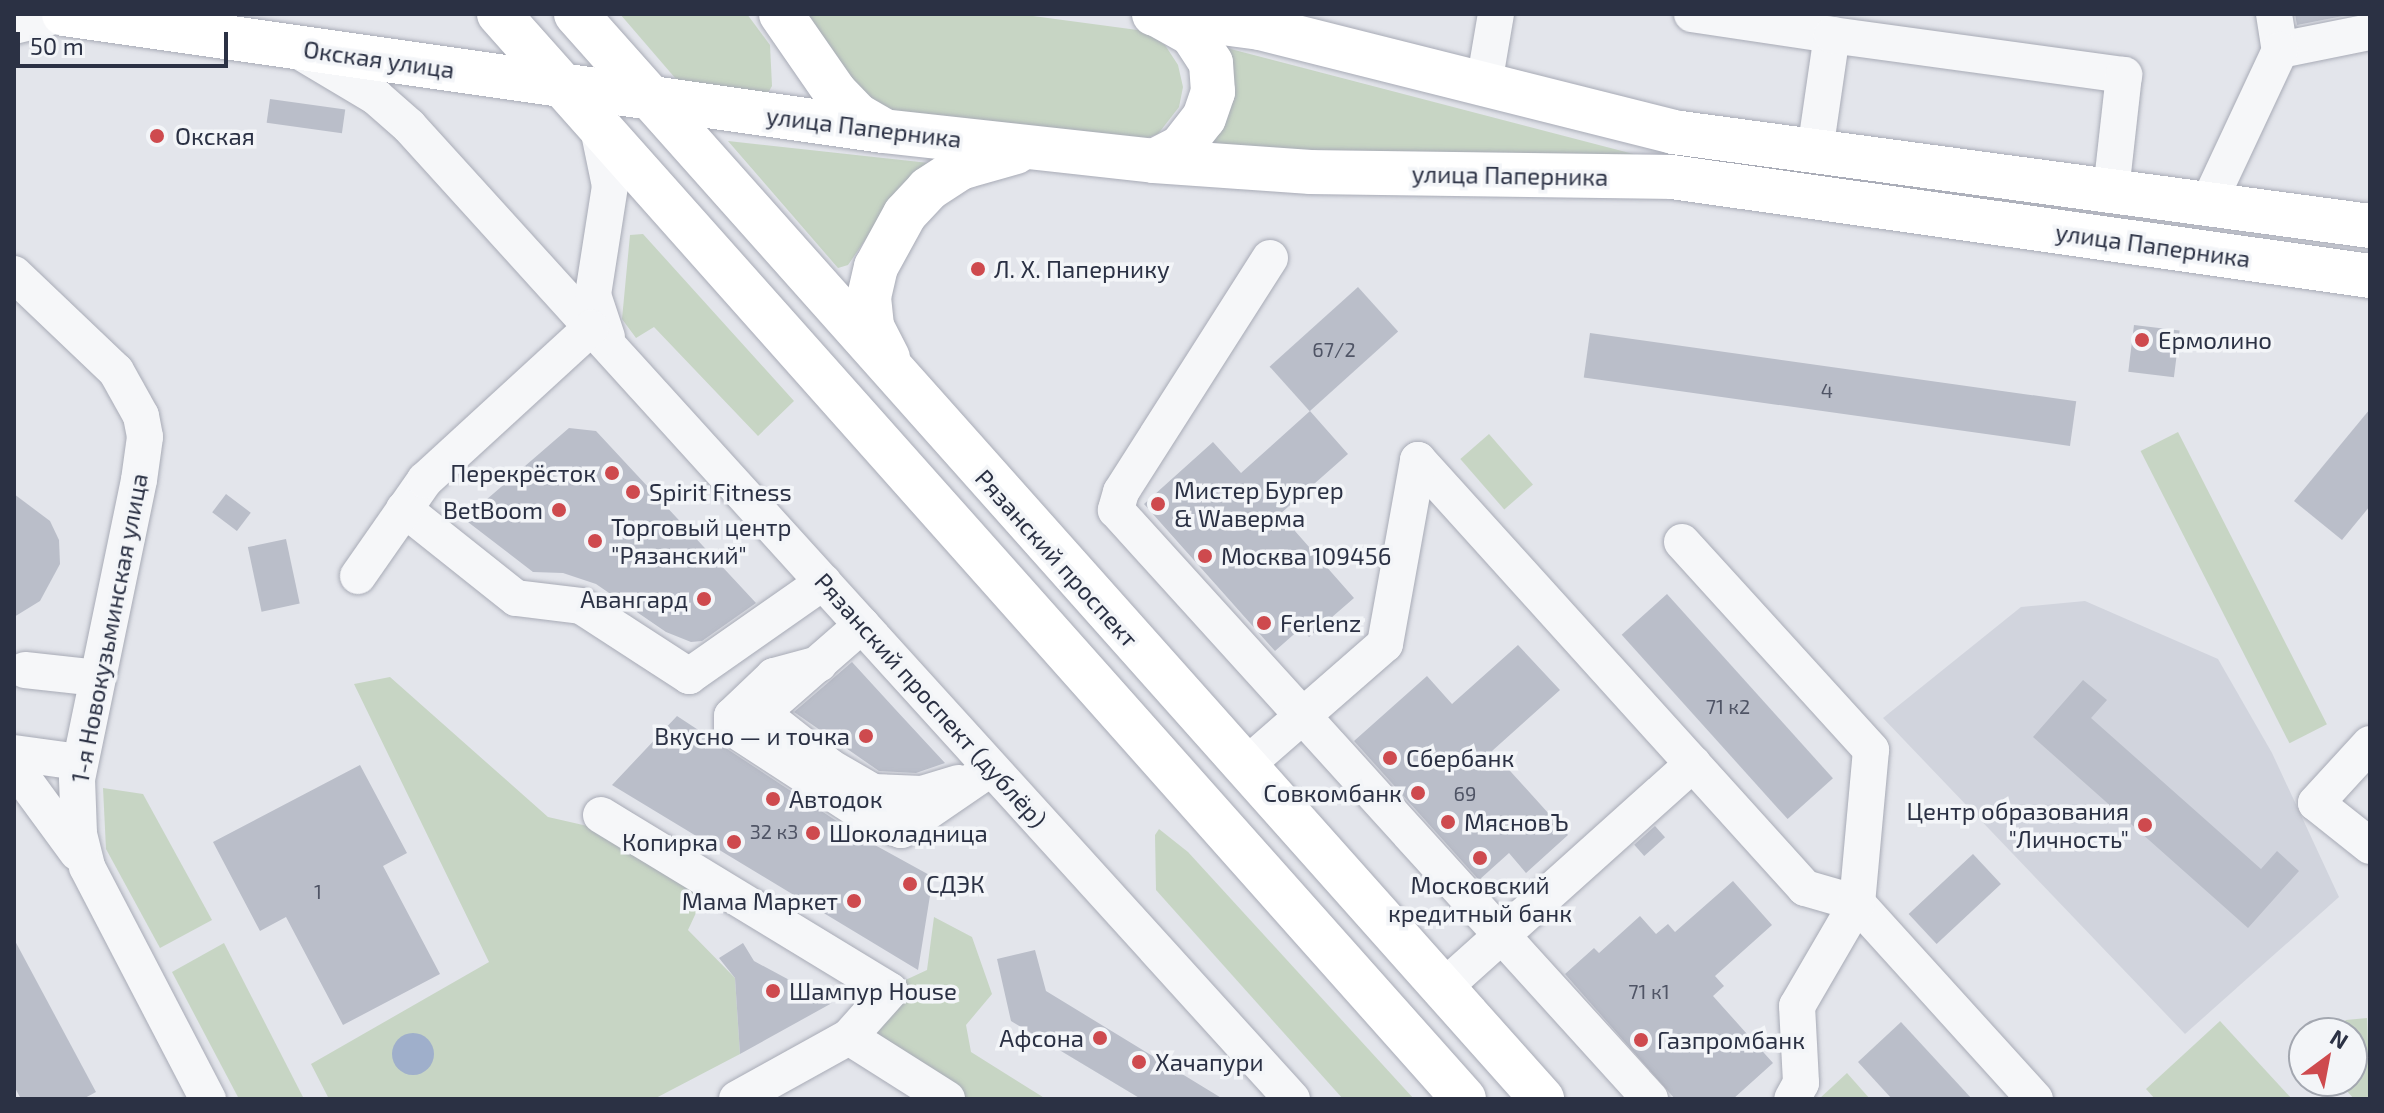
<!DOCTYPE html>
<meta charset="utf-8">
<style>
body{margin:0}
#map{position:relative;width:2384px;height:1113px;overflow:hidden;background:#e3e5eb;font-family:"Exo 2",sans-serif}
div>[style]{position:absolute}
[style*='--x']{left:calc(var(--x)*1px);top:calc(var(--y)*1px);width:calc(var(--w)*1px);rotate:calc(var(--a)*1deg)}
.built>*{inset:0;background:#d1d4dd}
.green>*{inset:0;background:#c7d5c4;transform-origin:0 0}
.water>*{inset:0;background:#9fafcb}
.round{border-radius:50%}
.building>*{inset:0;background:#babec9;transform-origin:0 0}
.roads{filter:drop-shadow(0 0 2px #a8abb6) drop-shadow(0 0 2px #a8abb6)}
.minor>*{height:36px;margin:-18px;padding:0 18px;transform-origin:18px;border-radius:18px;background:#f6f7f9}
.major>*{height:44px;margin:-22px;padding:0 22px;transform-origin:22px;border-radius:22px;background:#fff}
.dots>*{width:22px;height:22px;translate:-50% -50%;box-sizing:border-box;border:4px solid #f3f5f8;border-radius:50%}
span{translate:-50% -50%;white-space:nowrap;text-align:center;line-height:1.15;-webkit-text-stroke:7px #f3f5f8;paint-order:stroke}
.number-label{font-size:20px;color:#4f5465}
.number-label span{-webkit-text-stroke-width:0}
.street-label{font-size:24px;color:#2b3144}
.poi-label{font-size:24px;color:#2b3144}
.left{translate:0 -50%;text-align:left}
.right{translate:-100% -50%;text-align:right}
.frame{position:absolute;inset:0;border:16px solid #2b3144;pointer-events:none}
.north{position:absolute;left:2288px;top:1017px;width:80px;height:80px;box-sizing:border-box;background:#f3f5f8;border:2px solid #a3a7b0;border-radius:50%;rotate:32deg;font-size:22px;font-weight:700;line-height:32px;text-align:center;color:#2b3144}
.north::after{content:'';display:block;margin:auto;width:28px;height:36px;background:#ce4a4e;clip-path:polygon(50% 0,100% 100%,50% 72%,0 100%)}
.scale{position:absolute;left:16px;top:32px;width:212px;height:36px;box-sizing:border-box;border:4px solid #2b3144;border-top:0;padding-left:10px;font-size:24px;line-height:28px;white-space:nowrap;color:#2b3144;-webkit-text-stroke:6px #f3f5f8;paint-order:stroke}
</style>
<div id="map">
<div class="built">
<i style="clip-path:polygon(2085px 601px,2218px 659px,2272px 753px,2339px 897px,2185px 1034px,1883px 718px,2021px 607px)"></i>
</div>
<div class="green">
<i style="clip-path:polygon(620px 14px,747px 14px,770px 45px,772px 86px,765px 98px,682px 86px)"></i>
<i style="clip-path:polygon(795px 14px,1018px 14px,1145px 31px,1165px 45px,1178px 65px,1183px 87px,1179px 107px,1158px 134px,1136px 142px,877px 114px)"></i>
<i style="clip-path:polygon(1219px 46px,1645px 157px,1203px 149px)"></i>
<i style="clip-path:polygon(728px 141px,929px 163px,885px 211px,848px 265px,838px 268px)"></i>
<i style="clip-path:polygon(643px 234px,794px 401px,758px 436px,654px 327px,636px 338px,622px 319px,630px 235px)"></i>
<i style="left:2178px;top:432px;width:328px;height:42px;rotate:63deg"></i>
<i style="left:1489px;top:434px;width:67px;height:38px;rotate:49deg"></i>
<i style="clip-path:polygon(390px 677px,548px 817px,627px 835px,708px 887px,688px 930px,735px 978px,740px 1054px,654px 1099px,329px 1099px,311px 1064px,489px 962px,354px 684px)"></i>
<i style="clip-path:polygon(103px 788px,143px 794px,212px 920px,160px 948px,106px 849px)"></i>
<i style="clip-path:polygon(1159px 829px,1188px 852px,1414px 1099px,1343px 1099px,1156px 890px,1155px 835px)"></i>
<i style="clip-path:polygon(934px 917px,972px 937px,992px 994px,966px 1025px,971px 1052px,1046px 1099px,962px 1099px,860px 1037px,899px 983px,927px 970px)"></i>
<i style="clip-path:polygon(224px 943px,304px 1099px,239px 1099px,172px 972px)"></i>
<i style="clip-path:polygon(2367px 1018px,2370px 1099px,2354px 1099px,2338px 1081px,2352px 1081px,2352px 1033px,2330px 1033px,2346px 1020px)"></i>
<i style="clip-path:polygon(2220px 1021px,2292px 1099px,2155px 1099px,2146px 1089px)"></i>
<i style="clip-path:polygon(1847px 1073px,1870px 1099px,1819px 1099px)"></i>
</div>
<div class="water">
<i class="round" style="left:392px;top:1033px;width:42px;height:42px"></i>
</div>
<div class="building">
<i style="clip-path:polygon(2295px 14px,2353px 14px,2297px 25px)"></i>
<i style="left:270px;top:99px;width:76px;height:24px;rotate:8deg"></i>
<i style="left:1358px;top:287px;width:60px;height:119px;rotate:48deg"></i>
<i style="left:2134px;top:325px;width:46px;height:47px;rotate:7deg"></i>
<i style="left:1590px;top:333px;width:491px;height:45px;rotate:8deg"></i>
<i style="clip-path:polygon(2370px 409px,2370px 506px,2342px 540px,2294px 501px)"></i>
<i style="clip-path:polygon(1310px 411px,1348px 454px,1280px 514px,1354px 598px,1309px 637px,1301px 628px,1275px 651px,1144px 504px,1213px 442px,1241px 473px)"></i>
<i style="clip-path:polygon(569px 428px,596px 431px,756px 603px,702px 641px,691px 642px,666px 632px,596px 584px,563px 573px,533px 572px,464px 519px)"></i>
<i style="clip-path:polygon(14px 494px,50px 521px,59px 540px,60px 564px,40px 601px,14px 617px)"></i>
<i style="left:226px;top:494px;width:31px;height:23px;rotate:37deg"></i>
<i style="left:286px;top:539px;width:66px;height:39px;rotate:78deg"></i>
<i style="left:1667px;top:594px;width:248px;height:61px;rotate:48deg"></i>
<i style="clip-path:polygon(1518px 645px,1560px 690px,1492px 751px,1568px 835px,1526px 873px,1509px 853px,1479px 880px,1354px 741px,1427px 676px,1452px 704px)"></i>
<i style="clip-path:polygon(852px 662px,895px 709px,945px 763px,916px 773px,879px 771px,794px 712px)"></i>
<i style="clip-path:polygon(2083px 680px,2107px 700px,2091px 718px,2261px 869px,2277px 851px,2299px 871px,2248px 928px,2033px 737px)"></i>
<i style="clip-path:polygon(677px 716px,864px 839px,933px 877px,918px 970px,612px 785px)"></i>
<i style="clip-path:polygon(360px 765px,407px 853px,383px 866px,440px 974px,343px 1025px,286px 917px,260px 931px,213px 842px)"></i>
<i style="left:1655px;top:826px;width:15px;height:28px;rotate:48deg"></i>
<i style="left:1973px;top:854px;width:41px;height:88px;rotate:47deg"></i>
<i style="clip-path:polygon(1733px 881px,1772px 925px,1715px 976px,1724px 986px,1713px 996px,1773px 1063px,1733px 1099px,1675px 1099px,1565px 974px,1594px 948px,1599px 953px,1640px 916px,1656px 934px,1668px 924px,1675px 932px)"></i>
<i style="clip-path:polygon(14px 939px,96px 1092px,83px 1099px,21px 1099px,14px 1086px)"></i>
<i style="clip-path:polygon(743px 943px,754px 961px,832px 1003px,740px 1054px,735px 978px,719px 958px)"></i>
<i style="clip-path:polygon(1035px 950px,1046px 991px,1223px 1099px,1141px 1099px,1011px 1021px,997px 959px)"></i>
<i style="clip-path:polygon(1901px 1022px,1972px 1099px,1892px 1099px,1858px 1062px)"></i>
</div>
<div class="roads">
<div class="minor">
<i style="--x:1692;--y:14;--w:142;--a:8.5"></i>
<i style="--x:2274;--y:14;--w:36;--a:81"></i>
<i style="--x:2280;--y:50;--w:92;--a:-11.3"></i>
<i style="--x:14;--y:26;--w:42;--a:-13.7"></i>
<i style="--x:55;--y:16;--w:28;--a:2"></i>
<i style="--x:304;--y:54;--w:84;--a:30.8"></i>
<i style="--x:376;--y:97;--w:44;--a:41.3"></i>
<i style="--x:409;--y:126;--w:1314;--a:47.78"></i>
<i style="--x:1484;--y:84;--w:71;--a:-80.3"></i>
<i style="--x:598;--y:128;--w:59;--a:78.3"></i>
<i style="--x:610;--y:186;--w:110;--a:98.9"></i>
<i style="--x:593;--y:295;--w:44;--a:71.6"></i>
<i style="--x:1815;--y:151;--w:117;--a:-81.7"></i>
<i style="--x:1832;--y:35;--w:295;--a:7.8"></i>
<i style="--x:2124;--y:75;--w:117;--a:96.4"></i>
<i style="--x:2208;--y:204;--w:170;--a:-64.9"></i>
<i style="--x:1270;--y:258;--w:277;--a:122.5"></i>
<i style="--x:1121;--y:492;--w:19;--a:106"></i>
<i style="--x:1116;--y:510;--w:795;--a:47.8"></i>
<i style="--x:14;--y:274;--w:141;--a:43.6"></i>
<i style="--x:116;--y:371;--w:51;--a:60.9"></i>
<i style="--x:141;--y:416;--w:21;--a:79"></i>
<i style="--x:145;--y:437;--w:43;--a:97.9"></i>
<i style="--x:139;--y:480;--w:305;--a:101.7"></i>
<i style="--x:77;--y:779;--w:55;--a:87.9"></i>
<i style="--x:79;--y:834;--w:34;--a:76"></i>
<i style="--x:87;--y:867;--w:262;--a:62.5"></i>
<i style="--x:1418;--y:460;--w:577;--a:47.88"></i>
<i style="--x:1805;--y:888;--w:54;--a:16.1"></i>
<i style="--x:1857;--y:903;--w:265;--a:47.8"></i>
<i style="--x:404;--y:509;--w:143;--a:38.5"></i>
<i style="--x:516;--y:598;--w:65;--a:7"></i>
<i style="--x:581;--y:606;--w:129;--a:32.9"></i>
<i style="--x:689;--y:676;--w:164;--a:-35"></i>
<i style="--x:1682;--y:542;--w:281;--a:47.7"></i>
<i style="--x:1871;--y:750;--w:154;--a:95.2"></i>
<i style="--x:1857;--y:903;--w:119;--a:120.2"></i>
<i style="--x:1797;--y:1006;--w:77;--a:87"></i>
<i style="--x:1801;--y:1083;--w:18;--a:119"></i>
<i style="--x:358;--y:576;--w:117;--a:-55.1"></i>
<i style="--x:425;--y:480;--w:225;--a:-42.5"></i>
<i style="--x:862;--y:625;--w:126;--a:138.9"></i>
<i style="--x:767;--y:708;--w:14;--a:69"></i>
<i style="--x:772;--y:721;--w:74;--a:38.4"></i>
<i style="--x:830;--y:767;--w:50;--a:30.2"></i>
<i style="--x:873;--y:792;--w:49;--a:2.3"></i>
<i style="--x:922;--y:794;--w:38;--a:-17"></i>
<i style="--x:819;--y:664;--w:47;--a:165.1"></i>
<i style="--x:774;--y:676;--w:58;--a:136.4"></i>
<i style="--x:732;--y:716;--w:12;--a:90"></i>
<i style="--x:732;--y:728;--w:171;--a:33"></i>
<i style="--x:875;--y:821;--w:28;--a:19"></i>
<i style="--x:901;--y:830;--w:96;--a:-34.4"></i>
<i style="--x:25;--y:670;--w:73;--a:6.3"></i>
<i style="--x:2370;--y:744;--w:80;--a:132.5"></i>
<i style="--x:2316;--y:803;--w:69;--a:38.5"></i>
<i style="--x:14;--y:753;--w:66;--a:7.9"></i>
<i style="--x:14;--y:766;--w:107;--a:53.8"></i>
<i style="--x:1244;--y:767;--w:187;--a:-41.1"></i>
<i style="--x:1385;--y:644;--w:187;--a:-79.8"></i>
<i style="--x:601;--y:815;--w:338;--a:31.3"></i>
<i style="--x:890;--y:991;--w:62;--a:131.7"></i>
<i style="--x:1443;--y:988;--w:336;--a:-41.9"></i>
<i style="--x:737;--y:1099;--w:128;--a:-29"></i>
<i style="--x:849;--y:1037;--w:116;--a:32.3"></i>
</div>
<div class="major">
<i style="--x:64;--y:14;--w:827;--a:8.13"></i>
<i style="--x:883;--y:131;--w:273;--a:6.3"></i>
<i style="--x:1154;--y:161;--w:157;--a:4"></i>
<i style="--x:1311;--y:172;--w:361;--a:0.8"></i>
<i style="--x:1672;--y:177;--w:705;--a:8.07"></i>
<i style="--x:499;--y:14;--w:1452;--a:48.35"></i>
<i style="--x:576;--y:14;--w:1453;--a:48.32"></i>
<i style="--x:781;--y:14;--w:95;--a:55.3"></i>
<i style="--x:835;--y:92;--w:32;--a:46"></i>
<i style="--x:857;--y:115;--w:28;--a:30"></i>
<i style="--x:1154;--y:14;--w:107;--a:7.5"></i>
<i style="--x:1260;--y:28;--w:426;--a:14.1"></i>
<i style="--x:1673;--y:132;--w:703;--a:7.68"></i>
<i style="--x:1154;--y:161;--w:30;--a:-27"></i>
<i style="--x:1181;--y:147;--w:37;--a:-52"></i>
<i style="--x:1204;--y:118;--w:28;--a:-71"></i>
<i style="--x:1213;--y:92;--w:29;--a:-94"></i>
<i style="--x:1211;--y:63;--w:35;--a:-123"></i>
<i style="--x:1192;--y:34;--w:39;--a:-151"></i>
<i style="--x:888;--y:358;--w:36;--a:-117"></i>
<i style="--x:872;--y:326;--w:29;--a:-96"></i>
<i style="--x:869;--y:297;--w:31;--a:-77"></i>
<i style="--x:876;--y:267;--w:60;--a:-61.3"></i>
<i style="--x:905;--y:214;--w:34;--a:-47"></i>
<i style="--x:928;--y:189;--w:38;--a:-33"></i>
<i style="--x:960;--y:168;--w:58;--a:-15.9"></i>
</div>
</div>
<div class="dots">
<i style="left:157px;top:136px;background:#ce4a4e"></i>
<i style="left:978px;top:269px;background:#ce4a4e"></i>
<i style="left:2142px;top:340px;background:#ce4a4e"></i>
<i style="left:612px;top:473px;background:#ce4a4e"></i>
<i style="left:633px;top:492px;background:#ce4a4e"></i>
<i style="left:1158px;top:504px;background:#ce4a4e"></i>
<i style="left:559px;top:510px;background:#ce4a4e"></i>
<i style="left:595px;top:541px;background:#ce4a4e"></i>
<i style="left:1205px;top:556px;background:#ce4a4e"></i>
<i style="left:704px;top:599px;background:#ce4a4e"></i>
<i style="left:1264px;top:623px;background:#ce4a4e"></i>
<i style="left:866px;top:736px;background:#ce4a4e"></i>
<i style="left:1390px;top:758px;background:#ce4a4e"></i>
<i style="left:1418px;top:793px;background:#ce4a4e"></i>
<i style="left:773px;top:799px;background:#ce4a4e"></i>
<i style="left:1448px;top:822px;background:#ce4a4e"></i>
<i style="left:2145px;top:825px;background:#ce4a4e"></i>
<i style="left:813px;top:833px;background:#ce4a4e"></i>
<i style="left:734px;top:842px;background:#ce4a4e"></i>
<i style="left:1480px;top:858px;background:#ce4a4e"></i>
<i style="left:910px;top:884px;background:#ce4a4e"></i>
<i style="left:854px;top:901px;background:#ce4a4e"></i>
<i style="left:773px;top:991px;background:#ce4a4e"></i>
<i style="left:1100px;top:1038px;background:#ce4a4e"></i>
<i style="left:1641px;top:1040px;background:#ce4a4e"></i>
<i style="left:1139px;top:1062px;background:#ce4a4e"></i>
</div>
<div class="number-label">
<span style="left:1334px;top:349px">67/2</span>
<span style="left:1827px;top:390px">4</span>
<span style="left:1728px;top:706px">71 к2</span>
<span style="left:1465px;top:793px">69</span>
<span style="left:774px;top:831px">32 к3</span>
<span style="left:318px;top:891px">1</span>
<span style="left:1649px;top:991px">71 к1</span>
</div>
<div class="street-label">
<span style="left:379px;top:59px;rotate:8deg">Окская улица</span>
<span style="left:864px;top:127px;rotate:7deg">улица Паперника</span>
<span style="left:1510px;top:175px;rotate:1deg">улица Паперника</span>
<span style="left:2153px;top:245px;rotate:8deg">улица Паперника</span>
<span style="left:1057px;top:558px;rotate:48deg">Рязанский проспект</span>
<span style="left:109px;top:628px;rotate:-79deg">1-я Новокузьминская улица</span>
<span style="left:931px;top:700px;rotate:48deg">Рязанский проспект (дублёр)</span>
</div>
<div class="poi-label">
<span class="left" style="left:175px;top:136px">Окская</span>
<span class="left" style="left:994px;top:269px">Л. Х. Папернику</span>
<span class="left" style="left:2158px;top:340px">Ермолино</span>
<span class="right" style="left:596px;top:473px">Перекрёсток</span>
<span class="left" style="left:1174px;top:504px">Мистер Бургер<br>&amp; Wаверма</span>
<span class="left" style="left:649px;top:492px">Spirit Fitness</span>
<span class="right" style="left:543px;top:510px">BetBoom</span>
<span class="left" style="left:611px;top:541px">Торговый центр<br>"Рязанский"</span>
<span class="left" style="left:1221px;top:556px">Москва 109456</span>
<span class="right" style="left:688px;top:599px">Авангард</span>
<span class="left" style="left:1280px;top:623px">Ferlenz</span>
<span class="right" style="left:850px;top:736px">Вкусно — и точка</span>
<span class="left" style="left:1406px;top:758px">Сбербанк</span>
<span class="right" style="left:1402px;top:793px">Совкомбанк</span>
<span class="left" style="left:789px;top:799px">Автодок</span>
<span class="right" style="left:2129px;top:825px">Центр образования<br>"Личность"</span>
<span class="left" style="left:1464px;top:822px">МясновЪ</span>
<span class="left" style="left:829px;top:833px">Шоколадница</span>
<span class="right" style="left:718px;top:842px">Копирка</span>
<span class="left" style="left:926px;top:884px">СДЭК</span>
<span style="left:1480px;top:899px">Московский<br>кредитный банк</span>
<span class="right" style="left:838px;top:901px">Мама Маркет</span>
<span class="left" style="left:789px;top:991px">Шампур House</span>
<span class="right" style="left:1084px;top:1038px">Афсона</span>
<span class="left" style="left:1657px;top:1040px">Газпромбанк</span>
<span class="left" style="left:1155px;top:1062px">Хачапури</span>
</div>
<div class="frame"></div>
<div class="north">N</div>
<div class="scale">50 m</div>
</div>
